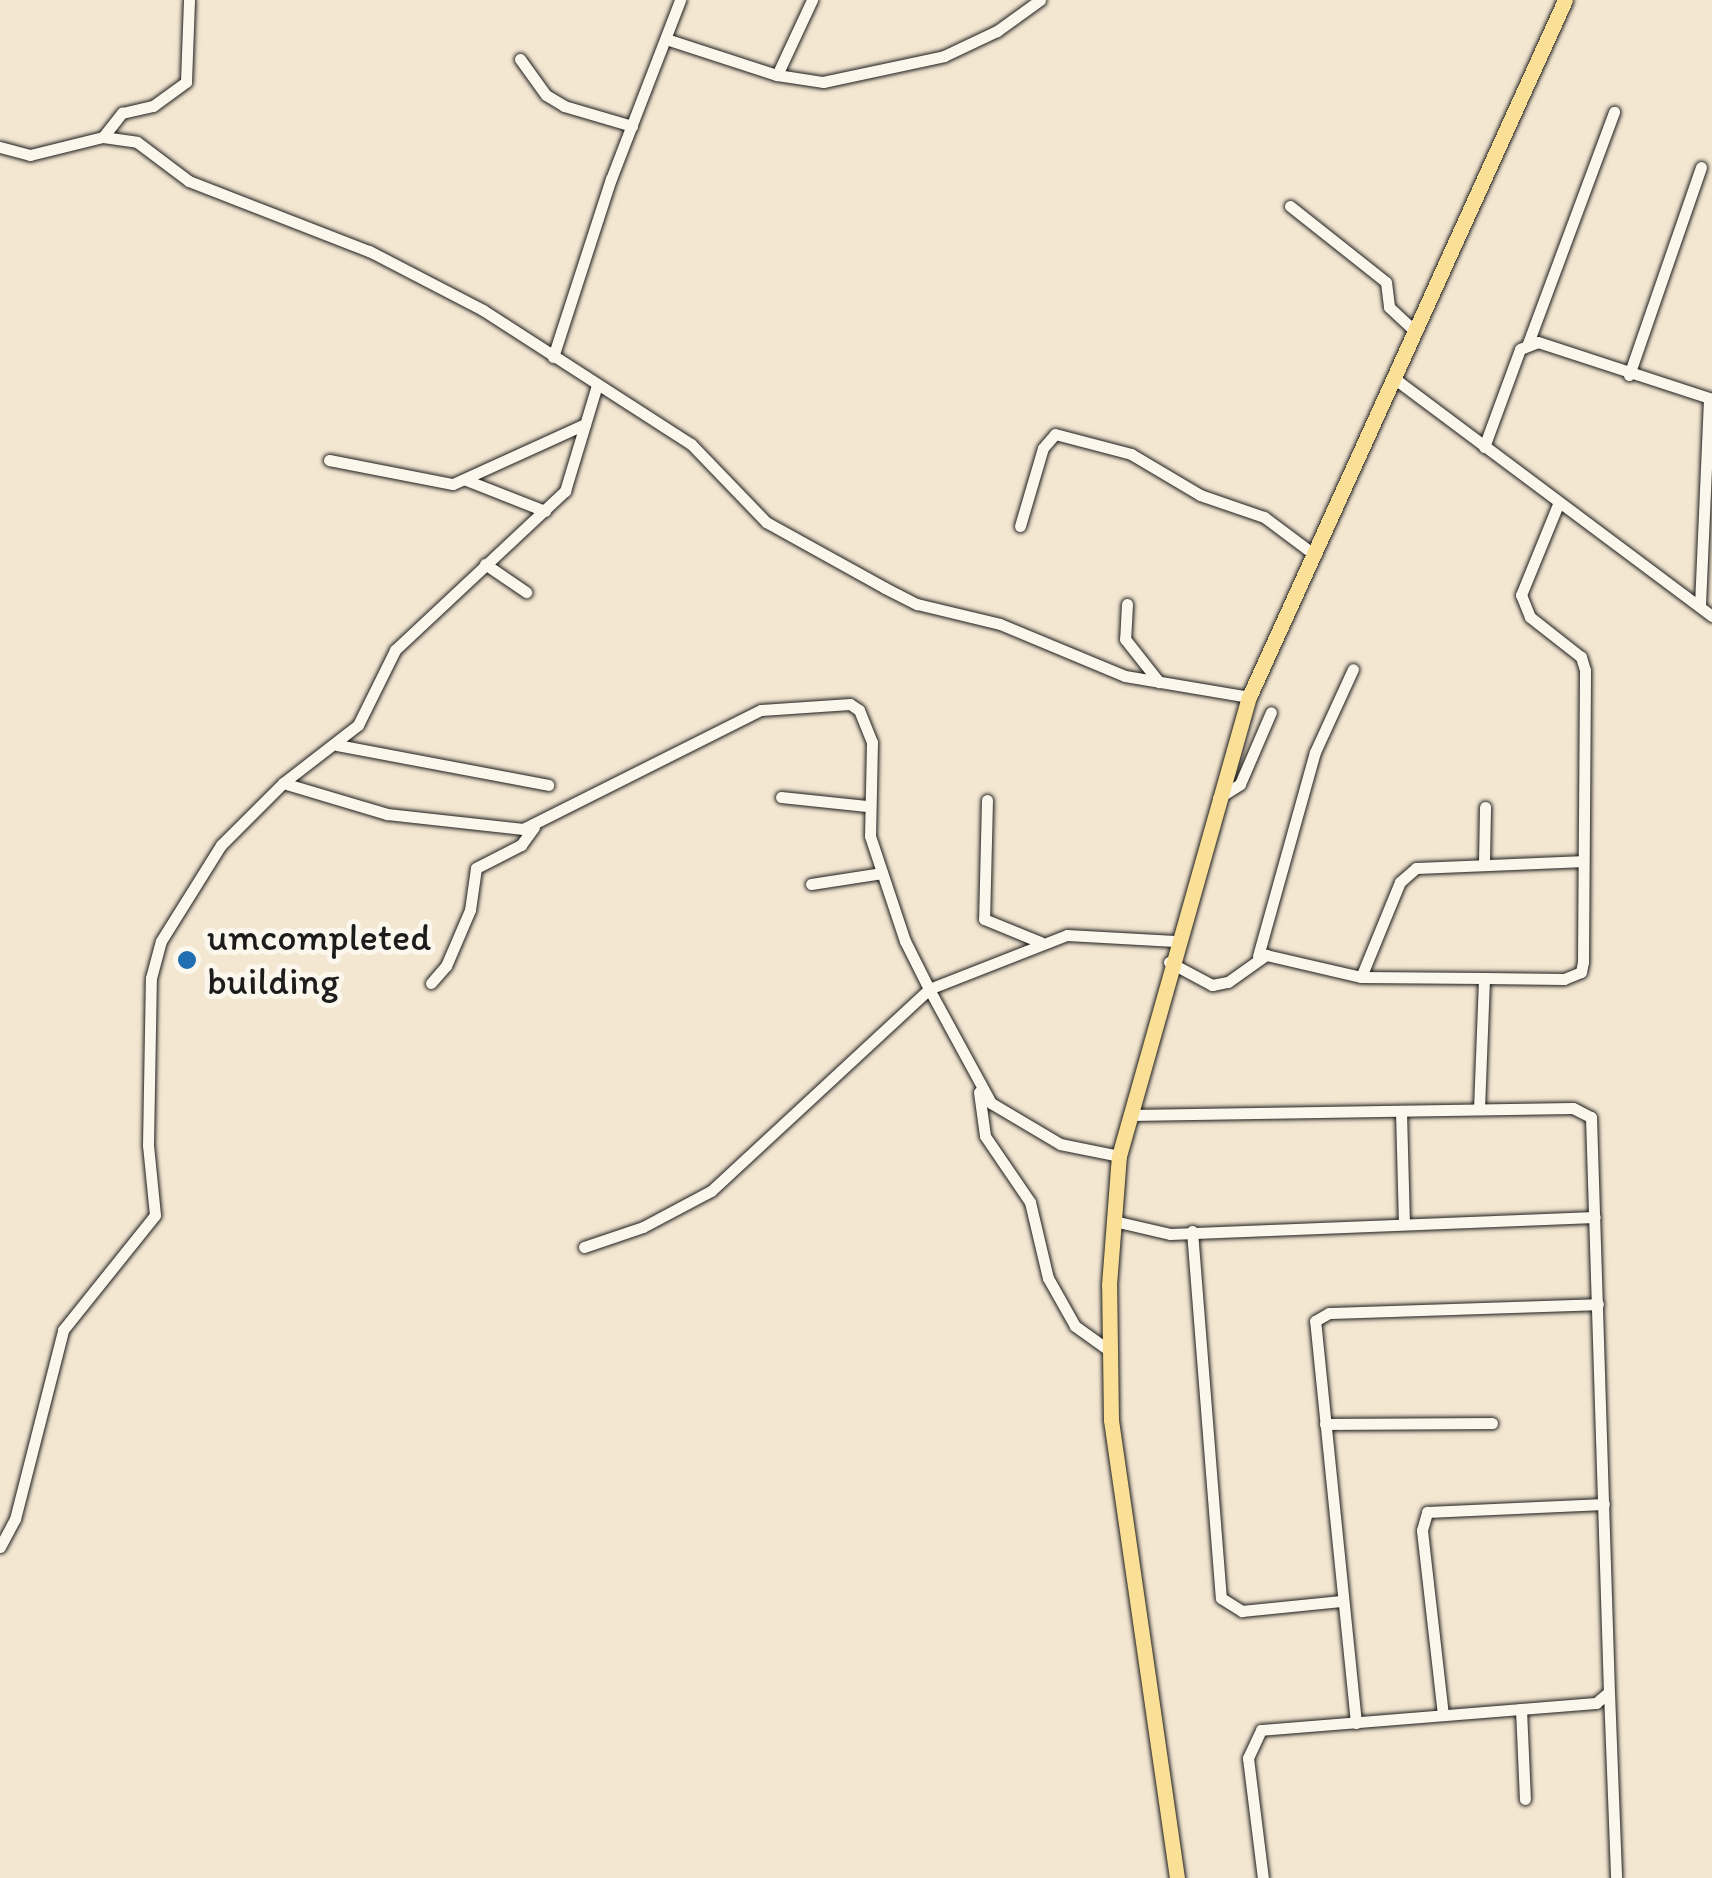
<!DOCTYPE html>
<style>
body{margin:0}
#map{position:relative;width:1712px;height:1878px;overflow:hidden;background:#f4e7d2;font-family:Itim,sans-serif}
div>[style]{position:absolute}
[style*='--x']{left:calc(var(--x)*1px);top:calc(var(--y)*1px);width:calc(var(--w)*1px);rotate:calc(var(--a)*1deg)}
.roads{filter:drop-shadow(0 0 2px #1c1c1c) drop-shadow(0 0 2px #1c1c1c)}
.minor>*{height:11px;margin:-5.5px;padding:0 5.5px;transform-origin:5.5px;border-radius:5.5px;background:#fbf7ec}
.major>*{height:15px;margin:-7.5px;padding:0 7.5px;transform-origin:7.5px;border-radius:7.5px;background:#fadf96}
.dots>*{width:28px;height:28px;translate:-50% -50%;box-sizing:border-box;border:5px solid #fbf7ec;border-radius:50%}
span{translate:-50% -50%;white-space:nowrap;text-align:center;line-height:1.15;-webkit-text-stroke:10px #fbf7ec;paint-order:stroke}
.poi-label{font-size:38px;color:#1c1c1c}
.left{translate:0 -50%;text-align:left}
</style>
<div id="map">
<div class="roads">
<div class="minor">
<i style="--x:666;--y:39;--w:117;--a:18"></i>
<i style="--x:777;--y:75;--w:47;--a:8.7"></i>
<i style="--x:823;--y:82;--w:124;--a:-12.1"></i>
<i style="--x:944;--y:56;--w:59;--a:-25.3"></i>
<i style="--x:997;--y:31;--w:53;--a:-35.8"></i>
<i style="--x:520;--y:59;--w:44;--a:54.2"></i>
<i style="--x:546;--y:95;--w:21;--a:31"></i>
<i style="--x:564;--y:106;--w:71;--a:16.4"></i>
<i style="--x:777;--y:75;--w:83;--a:-65"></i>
<i style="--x:103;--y:137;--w:31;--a:-52"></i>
<i style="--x:122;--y:113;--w:32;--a:-13"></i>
<i style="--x:153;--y:106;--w:41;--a:-36"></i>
<i style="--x:186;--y:82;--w:82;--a:-87.9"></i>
<i style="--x:0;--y:147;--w:31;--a:15"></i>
<i style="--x:30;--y:155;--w:75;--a:-13.9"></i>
<i style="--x:103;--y:137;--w:34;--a:8"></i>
<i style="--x:137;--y:142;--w:65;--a:36.9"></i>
<i style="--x:189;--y:181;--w:193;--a:21.3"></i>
<i style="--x:369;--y:251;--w:128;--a:27.4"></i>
<i style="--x:483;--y:310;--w:247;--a:32.8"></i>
<i style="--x:691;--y:444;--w:108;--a:46.1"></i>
<i style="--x:766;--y:522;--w:136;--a:29"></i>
<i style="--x:885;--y:588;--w:36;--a:27"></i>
<i style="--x:917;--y:604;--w:85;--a:13.5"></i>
<i style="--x:1000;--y:624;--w:135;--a:22.6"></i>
<i style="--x:1125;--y:676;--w:126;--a:9.6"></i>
<i style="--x:1290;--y:206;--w:122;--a:38.4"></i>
<i style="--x:1386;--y:282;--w:25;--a:83"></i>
<i style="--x:1389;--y:307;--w:37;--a:43"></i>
<i style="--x:1527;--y:346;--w:250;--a:-69.6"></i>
<i style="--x:553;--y:357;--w:187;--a:-72"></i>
<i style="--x:611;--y:179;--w:192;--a:-68.9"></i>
<i style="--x:1629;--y:375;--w:220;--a:-70.9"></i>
<i style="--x:1395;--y:379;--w:396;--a:36.8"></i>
<i style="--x:1484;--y:447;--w:104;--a:-69.8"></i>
<i style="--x:1520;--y:349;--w:19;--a:-21"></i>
<i style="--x:1538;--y:342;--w:183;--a:18.1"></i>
<i style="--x:329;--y:460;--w:126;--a:11"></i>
<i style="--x:453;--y:484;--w:145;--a:-24.4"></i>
<i style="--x:466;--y:480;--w:85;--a:21.4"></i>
<i style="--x:1020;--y:526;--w:81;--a:-73.6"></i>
<i style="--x:1043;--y:448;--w:18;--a:-49"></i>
<i style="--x:1055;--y:434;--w:79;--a:14.7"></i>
<i style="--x:1131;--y:454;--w:80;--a:30.7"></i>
<i style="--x:1200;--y:495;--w:68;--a:19"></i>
<i style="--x:1264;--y:517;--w:64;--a:36.7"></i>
<i style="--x:485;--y:564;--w:50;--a:34.3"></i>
<i style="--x:1127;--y:604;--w:35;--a:93"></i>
<i style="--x:1125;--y:639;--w:55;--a:51.7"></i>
<i style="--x:1700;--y:605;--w:207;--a:-87.5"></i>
<i style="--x:337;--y:745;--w:215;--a:10.7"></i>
<i style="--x:283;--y:783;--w:109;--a:16.6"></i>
<i style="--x:387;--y:814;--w:137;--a:6.3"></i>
<i style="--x:523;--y:829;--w:266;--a:-26.6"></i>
<i style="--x:761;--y:710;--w:89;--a:-3.9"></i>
<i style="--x:850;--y:704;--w:11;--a:34"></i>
<i style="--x:859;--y:710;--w:35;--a:68"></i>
<i style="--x:872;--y:742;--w:94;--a:91.2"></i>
<i style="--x:870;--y:836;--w:111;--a:71.6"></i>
<i style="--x:905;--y:941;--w:54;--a:63.4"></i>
<i style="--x:929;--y:989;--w:148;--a:-21.4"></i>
<i style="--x:1067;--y:935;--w:108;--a:3.2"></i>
<i style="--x:781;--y:797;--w:86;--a:6"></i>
<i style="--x:1218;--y:798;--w:26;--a:-32"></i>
<i style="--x:1240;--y:784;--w:78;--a:-66.7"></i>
<i style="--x:987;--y:800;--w:119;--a:91.4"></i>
<i style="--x:984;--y:919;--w:61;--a:22.3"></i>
<i style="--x:1484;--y:861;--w:54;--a:-88.9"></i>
<i style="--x:811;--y:884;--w:72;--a:-8.8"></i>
<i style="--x:1258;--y:956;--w:212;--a:-74.4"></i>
<i style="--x:1315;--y:752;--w:91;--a:-65.4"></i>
<i style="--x:1169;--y:962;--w:49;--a:28.1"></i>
<i style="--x:1212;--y:985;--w:16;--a:-11"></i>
<i style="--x:1228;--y:982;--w:47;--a:-35.4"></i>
<i style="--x:1266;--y:955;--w:98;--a:13"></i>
<i style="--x:1361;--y:977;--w:123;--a:0.5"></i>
<i style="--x:1361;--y:977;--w:103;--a:-67.7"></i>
<i style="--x:1400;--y:882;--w:21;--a:-41"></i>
<i style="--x:1416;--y:868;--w:164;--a:-2.4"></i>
<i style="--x:431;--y:983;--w:23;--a:-49"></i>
<i style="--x:446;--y:966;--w:61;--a:-66.8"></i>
<i style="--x:470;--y:910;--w:42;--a:-81.9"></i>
<i style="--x:476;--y:868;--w:51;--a:-27.1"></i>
<i style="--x:521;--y:845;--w:22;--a:-54"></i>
<i style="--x:979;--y:1092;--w:44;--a:82.2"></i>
<i style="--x:985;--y:1136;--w:80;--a:55.7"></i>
<i style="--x:1030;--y:1202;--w:78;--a:76.7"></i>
<i style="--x:1048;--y:1278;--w:55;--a:60.6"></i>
<i style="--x:1075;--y:1326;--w:43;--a:35.5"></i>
<i style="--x:1479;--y:1109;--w:131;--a:-87.8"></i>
<i style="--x:1484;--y:978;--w:80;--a:0.7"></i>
<i style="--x:1564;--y:979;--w:18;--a:-22"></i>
<i style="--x:1581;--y:972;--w:10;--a:-79"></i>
<i style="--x:1583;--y:962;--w:292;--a:-89.6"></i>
<i style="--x:1585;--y:670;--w:14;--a:-107"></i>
<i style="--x:1581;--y:657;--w:65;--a:-141.9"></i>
<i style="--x:1530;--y:617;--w:24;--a:-112"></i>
<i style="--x:1521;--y:595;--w:100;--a:-67.8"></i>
<i style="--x:1401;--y:1111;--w:112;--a:88.5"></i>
<i style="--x:1130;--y:1115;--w:443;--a:-0.9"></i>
<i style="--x:1573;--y:1108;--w:20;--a:27"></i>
<i style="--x:1591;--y:1117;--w:575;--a:88.21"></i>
<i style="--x:1609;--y:1692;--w:17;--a:140"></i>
<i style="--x:1596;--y:1703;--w:336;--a:175.4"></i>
<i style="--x:1261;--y:1730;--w:31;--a:115"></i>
<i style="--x:1248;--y:1758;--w:121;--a:82.9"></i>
<i style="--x:1114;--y:1221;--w:57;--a:13.1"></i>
<i style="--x:1170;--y:1234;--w:425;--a:-2.3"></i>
<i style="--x:1192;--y:1231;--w:368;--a:85.5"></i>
<i style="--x:1221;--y:1598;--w:25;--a:32"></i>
<i style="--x:1242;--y:1611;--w:99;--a:-5.8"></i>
<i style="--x:584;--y:1247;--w:62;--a:-18.7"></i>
<i style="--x:643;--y:1227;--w:77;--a:-27.9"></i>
<i style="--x:711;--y:1191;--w:297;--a:-42.8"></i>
<i style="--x:929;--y:989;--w:130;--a:61.5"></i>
<i style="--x:991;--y:1103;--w:80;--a:30.7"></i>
<i style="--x:1060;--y:1144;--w:60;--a:11.5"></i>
<i style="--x:1325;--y:1424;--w:167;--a:-0.3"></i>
<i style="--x:0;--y:1547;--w:32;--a:-62"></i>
<i style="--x:15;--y:1519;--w:195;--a:-75.7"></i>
<i style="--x:63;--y:1330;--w:147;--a:-51.3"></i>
<i style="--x:155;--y:1215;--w:70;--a:-95.7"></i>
<i style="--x:148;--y:1145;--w:167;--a:-89"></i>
<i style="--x:151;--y:978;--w:38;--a:-75"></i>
<i style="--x:161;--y:941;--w:113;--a:-58"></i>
<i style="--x:221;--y:845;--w:88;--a:-45"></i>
<i style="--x:283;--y:783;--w:95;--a:-37.7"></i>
<i style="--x:358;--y:725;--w:84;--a:-63.7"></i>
<i style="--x:395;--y:650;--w:233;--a:-43.1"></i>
<i style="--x:565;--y:491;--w:111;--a:-73.2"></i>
<i style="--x:1609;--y:1692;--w:186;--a:87.8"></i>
<i style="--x:1521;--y:1709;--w:90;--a:87.5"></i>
<i style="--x:1443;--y:1715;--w:186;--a:-96.5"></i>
<i style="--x:1422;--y:1530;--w:19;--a:-74"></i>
<i style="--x:1427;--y:1512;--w:177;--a:-2.6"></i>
<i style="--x:1356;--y:1723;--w:404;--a:-95.8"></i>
<i style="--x:1315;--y:1321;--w:16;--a:-30"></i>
<i style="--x:1329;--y:1313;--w:269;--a:-1.9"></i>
</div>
<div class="major">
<i style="--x:1177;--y:1878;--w:463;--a:-98.2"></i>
<i style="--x:1111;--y:1420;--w:135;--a:-90.8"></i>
<i style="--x:1109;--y:1285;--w:129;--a:-85.6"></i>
<i style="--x:1119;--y:1156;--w:477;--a:-74.2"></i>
<i style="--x:1249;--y:697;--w:765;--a:-65.61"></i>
</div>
</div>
<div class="dots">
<i style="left:187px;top:960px;background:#1f6fb2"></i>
</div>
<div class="poi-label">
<span class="left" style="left:207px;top:960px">umcompleted<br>building</span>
</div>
</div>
